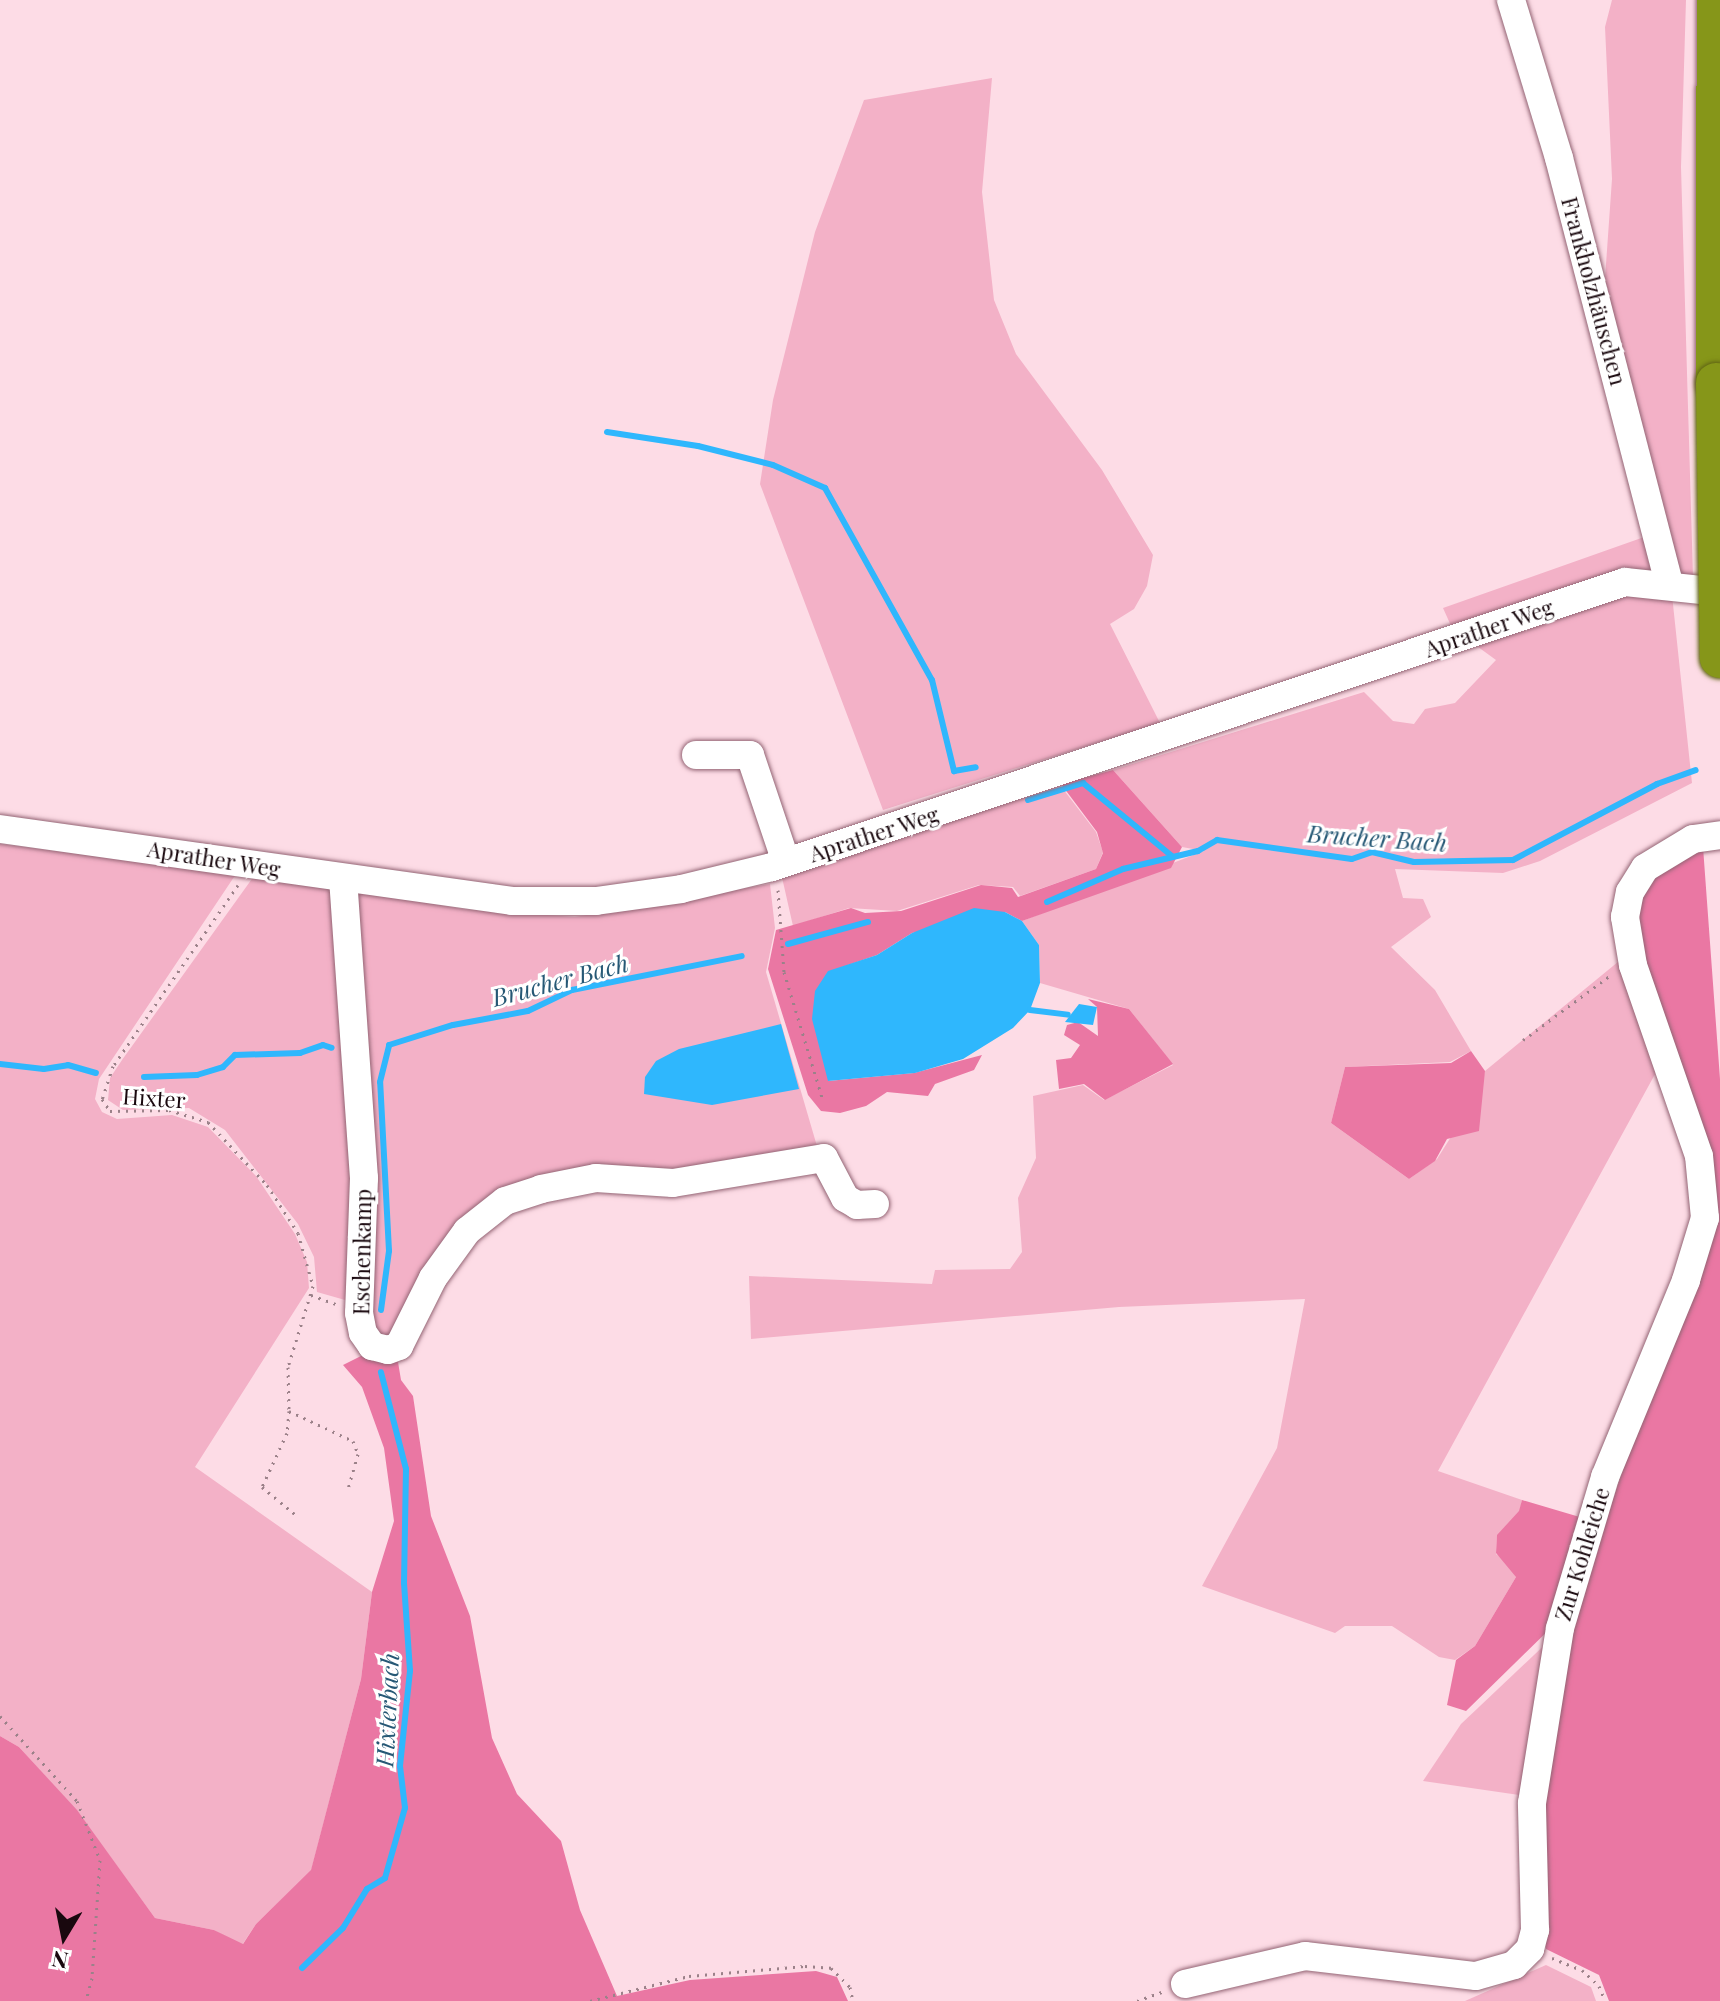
<!DOCTYPE html>
<meta charset="utf-8">
<style>
body{margin:0}
#map{position:relative;width:1720px;height:2001px;overflow:hidden;background:#fddce6;font-family:"Playfair Display",serif}
div>[style]{position:absolute}
[style*='--x']{left:calc(var(--x)*1px);top:calc(var(--y)*1px);width:calc(var(--w)*1px);rotate:calc(var(--a)*1deg)}
.green>*{inset:0;background:#f3b1c7}
.forest>*{inset:0;background:#ea77a3}
.water>*{inset:0;background:#2fb7fd}
.stream>*{height:6px;margin:-3px;padding:0 3px;transform-origin:3px;border-radius:3px;background:#2fb7fd}
.path>*{height:3px;margin-top:-1.5px;transform-origin:0;background:repeating-linear-gradient(90deg,#9b8189 0 2px,transparent 0 8px)}
.roads{filter:drop-shadow(0 0 2px #936474) drop-shadow(0 0 2px #936474)}
.minor>*{height:28px;margin:-14px;padding:0 14px;transform-origin:14px;border-radius:14px;background:#fff}
.highway>*{height:40px;margin:-20px;padding:0 20px;transform-origin:20px;border-radius:20px;background:#869619}
.bridges{filter:drop-shadow(0 0 2px #606415) drop-shadow(0 0 2px #606415)}
.highway-bridge>*{height:40px;margin:-20px;padding:0 20px;transform-origin:20px;border-radius:20px;background:#869619}
span{translate:-50% -50%;white-space:nowrap;text-align:center;line-height:1.15;-webkit-text-stroke:6px #fff;paint-order:stroke}
.street-label{font-size:22px;color:#19080e}
.water-label{font-size:24px;color:#265875;font-style:italic}
.north{position:absolute;left:24px;top:1897px;width:80px;height:80px;-webkit-text-stroke:6px #fff;paint-order:stroke;rotate:190deg;font-size:22px;font-weight:700;line-height:32px;text-align:center;color:#19080e}
.north::after{content:'';display:block;margin:auto;width:28px;height:36px;background:#19080e;clip-path:polygon(50% 0,100% 100%,50% 72%,0 100%)}
</style>
<div id="map">
<div class="green">
<i style="clip-path:polygon(1612px 0,1686px 0,1681px 167px,1693px 578px,1672px 595px,1692px 783px,1540px 861px,1503px 873px,1395px 869px,1403px 898px,1423px 899px,1431px 917px,1391px 947px,1435px 990px,1471px 1051px,1450px 1062px,1345px 1067px,1331px 1123px,1409px 1179px,1437px 1159px,1480px 1091px,1485px 1071px,1624px 957px,1660px 1065px,1438px 1471px,1522px 1500px,1520px 1511px,1497px 1536px,1496px 1554px,1513px 1567px,1516px 1577px,1475px 1646px,1455px 1660px,1439px 1657px,1392px 1626px,1345px 1626px,1335px 1633px,1202px 1586px,1277px 1448px,1305px 1299px,1119px 1307px,751px 1339px,749px 1276px,932px 1284px,935px 1270px,1010px 1269px,1022px 1252px,1018px 1198px,1036px 1158px,1033px 1096px,1083px 1085px,1104px 1100px,1173px 1065px,1129px 1009px,1040px 983px,1039px 945px,1022px 921px,1204px 851px,1182px 847px,1113px 770px,1364px 692px,1393px 721px,1414px 724px,1425px 709px,1455px 703px,1496px 660px,1452px 628px,1443px 608px,1647px 536px,1603px 307px,1612px 179px,1605px 27px)"></i>
<i style="clip-path:polygon(992px 78px,982px 192px,994px 300px,1016px 354px,1102px 470px,1153px 555px,1147px 586px,1134px 609px,1110px 624px,1160px 723px,883px 810px,760px 484px,773px 400px,815px 232px,864px 100px)"></i>
<i style="clip-path:polygon(1060px 785px,1096px 832px,1103px 852px,1096px 869px,1020px 896px,1013px 887px,979px 885px,897px 911px,849px 908px,793px 926px,781px 873px)"></i>
<i style="clip-path:polygon(0 844px,236px 874px,99px 1079px,95px 1099px,102px 1112px,117px 1119px,172px 1115px,208px 1127px,256px 1176px,295px 1234px,307px 1262px,309px 1288px,195px 1467px,372px 1592px,361px 1679px,311px 1871px,256px 1924px,242px 1945px,214px 1930px,155px 1918px,76px 1810px,19px 1747px,0 1736px)"></i>
<i style="clip-path:polygon(254px 876px,335px 888px,348px 1014px,352px 1302px,317px 1292px,314px 1257px,298px 1224px,225px 1130px,189px 1108px,123px 1110px,108px 1100px,110px 1078px,122px 1060px)"></i>
<i style="clip-path:polygon(770px 884px,775px 928px,766px 972px,819px 1153px,501px 1191px,390px 1338px,374px 1335px,349px 889px,462px 909px,575px 917px)"></i>
<i style="clip-path:polygon(1554px 1636px,1526px 1796px,1423px 1781px,1461px 1724px)"></i>
<i style="clip-path:polygon(1546px 1965px,1591px 1987px,1596px 2001px,1465px 2001px)"></i>
</div>
<div class="forest">
<i style="clip-path:polygon(1113px 770px,1182px 847px,1171px 868px,1022px 921px,1005px 912px,912px 933px,877px 955px,828px 972px,828px 1081px,914px 1073px,982px 1055px,974px 1070px,935px 1084px,928px 1096px,887px 1092px,866px 1106px,840px 1113px,821px 1111px,808px 1095px,768px 969px,776px 930px,851px 908px,865px 913px,901px 911px,981px 885px,1012px 888px,1018px 897px,1096px 869px,1103px 853px,1097px 832px,1061px 784px)"></i>
<i style="clip-path:polygon(1703px 847px,1720px 1079px,1720px 2001px,1609px 2001px,1599px 1975px,1546px 1949px,1541px 1864px,1547px 1741px,1573px 1616px,1717px 1195px,1640px 962px,1636px 910px,1657px 872px)"></i>
<i style="clip-path:polygon(1088px 999px,1129px 1009px,1173px 1064px,1105px 1100px,1084px 1084px,1059px 1089px,1056px 1060px,1071px 1058px,1080px 1045px,1064px 1035px,1067px 1025px,1078px 1022px,1098px 1036px,1097px 1007px)"></i>
<i style="clip-path:polygon(1471px 1051px,1485px 1071px,1479px 1131px,1447px 1139px,1435px 1161px,1409px 1179px,1331px 1123px,1345px 1067px,1451px 1063px)"></i>
<i style="clip-path:polygon(369px 1352px,398px 1362px,401px 1380px,413px 1396px,431px 1516px,470px 1616px,492px 1738px,517px 1794px,561px 1841px,580px 1910px,617px 1996px,690px 1980px,816px 1971px,837px 1977px,848px 2001px,0 2001px,0 1736px,19px 1747px,77px 1810px,155px 1918px,214px 1930px,243px 1944px,256px 1924px,311px 1870px,361px 1679px,372px 1592px,394px 1521px,384px 1448px,362px 1387px,343px 1365px)"></i>
<i style="clip-path:polygon(1522px 1500px,1583px 1518px,1558px 1621px,1466px 1711px,1447px 1705px,1456px 1660px,1475px 1646px,1516px 1577px,1496px 1553px,1497px 1535px,1519px 1511px)"></i>
</div>
<div class="water">
<i style="clip-path:polygon(974px 908px,1005px 912px,1022px 921px,1039px 945px,1040px 983px,1030px 1010px,1013px 1028px,963px 1059px,915px 1073px,828px 1081px,812px 1019px,815px 991px,828px 971px,877px 955px,912px 933px)"></i>
<i style="clip-path:polygon(1079px 1004px,1097px 1007px,1093px 1025px,1065px 1022px)"></i>
<i style="clip-path:polygon(781px 1024px,799px 1089px,712px 1105px,644px 1094px,645px 1077px,656px 1061px,679px 1049px)"></i>
</div>
<div class="stream">
<i style="--x:607;--y:432;--w:92;--a:8.7"></i>
<i style="--x:698;--y:446;--w:77;--a:14.2"></i>
<i style="--x:773;--y:465;--w:57;--a:23.9"></i>
<i style="--x:825;--y:488;--w:220;--a:60.9"></i>
<i style="--x:932;--y:680;--w:94;--a:76.4"></i>
<i style="--x:954;--y:771;--w:22;--a:-10"></i>
<i style="--x:1028;--y:800;--w:58;--a:-17.2"></i>
<i style="--x:1083;--y:783;--w:115;--a:39.4"></i>
<i style="--x:1047;--y:902;--w:83;--a:-23.5"></i>
<i style="--x:1123;--y:869;--w:77;--a:-13.5"></i>
<i style="--x:1198;--y:851;--w:22;--a:-30"></i>
<i style="--x:1217;--y:840;--w:136;--a:8"></i>
<i style="--x:1352;--y:859;--w:21;--a:-19"></i>
<i style="--x:1372;--y:852;--w:43;--a:13.4"></i>
<i style="--x:1414;--y:862;--w:99;--a:-1.2"></i>
<i style="--x:1513;--y:860;--w:163;--a:-27.8"></i>
<i style="--x:1657;--y:784;--w:41;--a:-19.7"></i>
<i style="--x:788;--y:944;--w:83;--a:-15.4"></i>
<i style="--x:1030;--y:1010;--w:38;--a:7"></i>
<i style="--x:0;--y:1064;--w:44;--a:6.5"></i>
<i style="--x:44;--y:1069;--w:24;--a:-9"></i>
<i style="--x:68;--y:1065;--w:29;--a:16"></i>
<i style="--x:144;--y:1077;--w:53;--a:-2.2"></i>
<i style="--x:197;--y:1075;--w:27;--a:-17"></i>
<i style="--x:223;--y:1067;--w:17;--a:-45"></i>
<i style="--x:235;--y:1055;--w:65;--a:-1.8"></i>
<i style="--x:300;--y:1053;--w:24;--a:-19"></i>
<i style="--x:323;--y:1045;--w:9;--a:18"></i>
<i style="--x:381;--y:1310;--w:60;--a:-82.3"></i>
<i style="--x:389;--y:1251;--w:169;--a:-93"></i>
<i style="--x:380;--y:1082;--w:38;--a:-76"></i>
<i style="--x:389;--y:1045;--w:67;--a:-17.4"></i>
<i style="--x:453;--y:1025;--w:76;--a:-10.6"></i>
<i style="--x:528;--y:1011;--w:49;--a:-25.5"></i>
<i style="--x:572;--y:990;--w:173;--a:-11.3"></i>
<i style="--x:302;--y:1968;--w:57;--a:-44.3"></i>
<i style="--x:343;--y:1928;--w:46;--a:-58.4"></i>
<i style="--x:367;--y:1889;--w:21;--a:-31"></i>
<i style="--x:385;--y:1878;--w:73;--a:-74.1"></i>
<i style="--x:405;--y:1808;--w:42;--a:-96.8"></i>
<i style="--x:400;--y:1766;--w:96;--a:-84"></i>
<i style="--x:410;--y:1671;--w:88;--a:-93.9"></i>
<i style="--x:404;--y:1583;--w:114;--a:-89"></i>
<i style="--x:406;--y:1469;--w:100;--a:-104.5"></i>
</div>
<div class="path">
<i style="--x:238;--y:885;--w:220;--a:124.6"></i>
<i style="--x:113;--y:1066;--w:35;--a:108"></i>
<i style="--x:102;--y:1099;--w:14;--a:56"></i>
<i style="--x:110;--y:1111;--w:59;--a:-1"></i>
<i style="--x:169;--y:1110;--w:41;--a:17.1"></i>
<i style="--x:208;--y:1122;--w:86;--a:46.9"></i>
<i style="--x:267;--y:1185;--w:57;--a:57.1"></i>
<i style="--x:298;--y:1233;--w:55;--a:74.2"></i>
<i style="--x:313;--y:1286;--w:85;--a:107.2"></i>
<i style="--x:288;--y:1367;--w:44;--a:88.7"></i>
<i style="--x:289;--y:1411;--w:71;--a:25.1"></i>
<i style="--x:353;--y:1441;--w:14;--a:69"></i>
<i style="--x:358;--y:1454;--w:36;--a:106"></i>
<i style="--x:778;--y:890;--w:82;--a:85.8"></i>
<i style="--x:784;--y:972;--w:134;--a:73.1"></i>
<i style="--x:1523;--y:1040;--w:109;--a:-36.5"></i>
<i style="--x:311;--y:1295;--w:29;--a:20"></i>
<i style="--x:289;--y:1411;--w:22;--a:95"></i>
<i style="--x:287;--y:1433;--w:60;--a:114.8"></i>
<i style="--x:262;--y:1487;--w:45;--a:39.6"></i>
<i style="--x:0;--y:1716;--w:115;--a:47.8"></i>
<i style="--x:77;--y:1801;--w:63;--a:68.7"></i>
<i style="--x:100;--y:1860;--w:118;--a:93.9"></i>
<i style="--x:92;--y:1978;--w:24;--a:105"></i>
<i style="--x:1552;--y:1958;--w:32;--a:22"></i>
<i style="--x:1582;--y:1970;--w:23;--a:43"></i>
<i style="--x:1599;--y:1986;--w:16;--a:68"></i>
<i style="--x:590;--y:2001;--w:102;--a:-14.2"></i>
<i style="--x:689;--y:1976;--w:116;--a:-4.9"></i>
<i style="--x:805;--y:1966;--w:26;--a:4"></i>
<i style="--x:831;--y:1968;--w:27;--a:45"></i>
<i style="--x:850;--y:1987;--w:14;--a:78"></i>
<i style="--x:1137;--y:2001;--w:27;--a:-20"></i>
</div>
<div class="roads">
<div class="minor">
<i style="--x:1511;--y:0;--w:165;--a:73.1"></i>
<i style="--x:1559;--y:158;--w:439;--a:75.5"></i>
<i style="--x:696;--y:755;--w:54;--a:0"></i>
<i style="--x:750;--y:755;--w:113;--a:71.4"></i>
<i style="--x:0;--y:829;--w:517;--a:8"></i>
<i style="--x:512;--y:901;--w:84;--a:0"></i>
<i style="--x:596;--y:901;--w:86;--a:-8"></i>
<i style="--x:681;--y:889;--w:94;--a:-13.6"></i>
<i style="--x:772;--y:867;--w:899;--a:-18.48"></i>
<i style="--x:1625;--y:582;--w:96;--a:6"></i>
<i style="--x:343;--y:878;--w:301;--a:86"></i>
<i style="--x:364;--y:1178;--w:135;--a:92.1"></i>
<i style="--x:359;--y:1313;--w:20;--a:79"></i>
<i style="--x:363;--y:1333;--w:16;--a:55"></i>
<i style="--x:372;--y:1346;--w:16;--a:14"></i>
<i style="--x:388;--y:1350;--w:12;--a:-20"></i>
<i style="--x:399;--y:1346;--w:76;--a:-63.4"></i>
<i style="--x:433;--y:1278;--w:58;--a:-54.1"></i>
<i style="--x:467;--y:1231;--w:48;--a:-38.3"></i>
<i style="--x:505;--y:1201;--w:38;--a:-18"></i>
<i style="--x:541;--y:1189;--w:56;--a:-11.3"></i>
<i style="--x:596;--y:1178;--w:77;--a:3.7"></i>
<i style="--x:673;--y:1183;--w:153;--a:-9.4"></i>
<i style="--x:824;--y:1158;--w:45;--a:62.3"></i>
<i style="--x:845;--y:1198;--w:14;--a:30"></i>
<i style="--x:857;--y:1205;--w:18;--a:-3"></i>
<i style="--x:1185;--y:1984;--w:123;--a:-13.1"></i>
<i style="--x:1305;--y:1956;--w:172;--a:6.7"></i>
<i style="--x:1476;--y:1976;--w:40;--a:-16"></i>
<i style="--x:1514;--y:1965;--w:23;--a:-45"></i>
<i style="--x:1530;--y:1949;--w:20;--a:-75"></i>
<i style="--x:1535;--y:1930;--w:127;--a:-91.4"></i>
<i style="--x:1532;--y:1803;--w:177;--a:-80.9"></i>
<i style="--x:1560;--y:1628;--w:158;--a:-73.4"></i>
<i style="--x:1605;--y:1477;--w:213;--a:-67.6"></i>
<i style="--x:1686;--y:1280;--w:65;--a:-73"></i>
<i style="--x:1705;--y:1218;--w:62;--a:-95.5"></i>
<i style="--x:1699;--y:1156;--w:202;--a:-109.1"></i>
<i style="--x:1633;--y:965;--w:49;--a:-99.5"></i>
<i style="--x:1625;--y:917;--w:25;--a:-79"></i>
<i style="--x:1630;--y:892;--w:28;--a:-58"></i>
<i style="--x:1645;--y:868;--w:56;--a:-31.1"></i>
<i style="--x:1693;--y:839;--w:27;--a:-8"></i>
</div>
<div class="highway">
<i style="--x:1716;--y:383;--w:383;--a:-89.9"></i>
</div>
</div>
<div class="bridges">
<div class="highway-bridge">
<i style="--x:1716;--y:383;--w:275;--a:89.2"></i>
</div>
</div>
<div class="street-label">
<span style="left:1594px;top:291px;rotate:75deg">Frankholzhäuschen</span>
<span style="left:1489px;top:628px;rotate:-19deg">Aprather Weg</span>
<span style="left:874px;top:834px;rotate:-18deg">Aprather Weg</span>
<span style="left:214px;top:859px;rotate:9deg">Aprather Weg</span>
<span style="left:154px;top:1098px;rotate:4deg">Hixter</span>
<span style="left:362px;top:1252px;rotate:-89deg">Eschenkamp</span>
<span style="left:1582px;top:1554px;rotate:-73deg">Zur Kohleiche</span>
</div>
<div class="water-label">
<span style="left:1377px;top:838px;rotate:4deg">Brucher Bach</span>
<span style="left:560px;top:980px;rotate:-15deg">Brucher Bach</span>
<span style="left:387px;top:1710px;rotate:-87deg">Hixterbach</span>
</div>
<div class="north">N</div>
</div>
